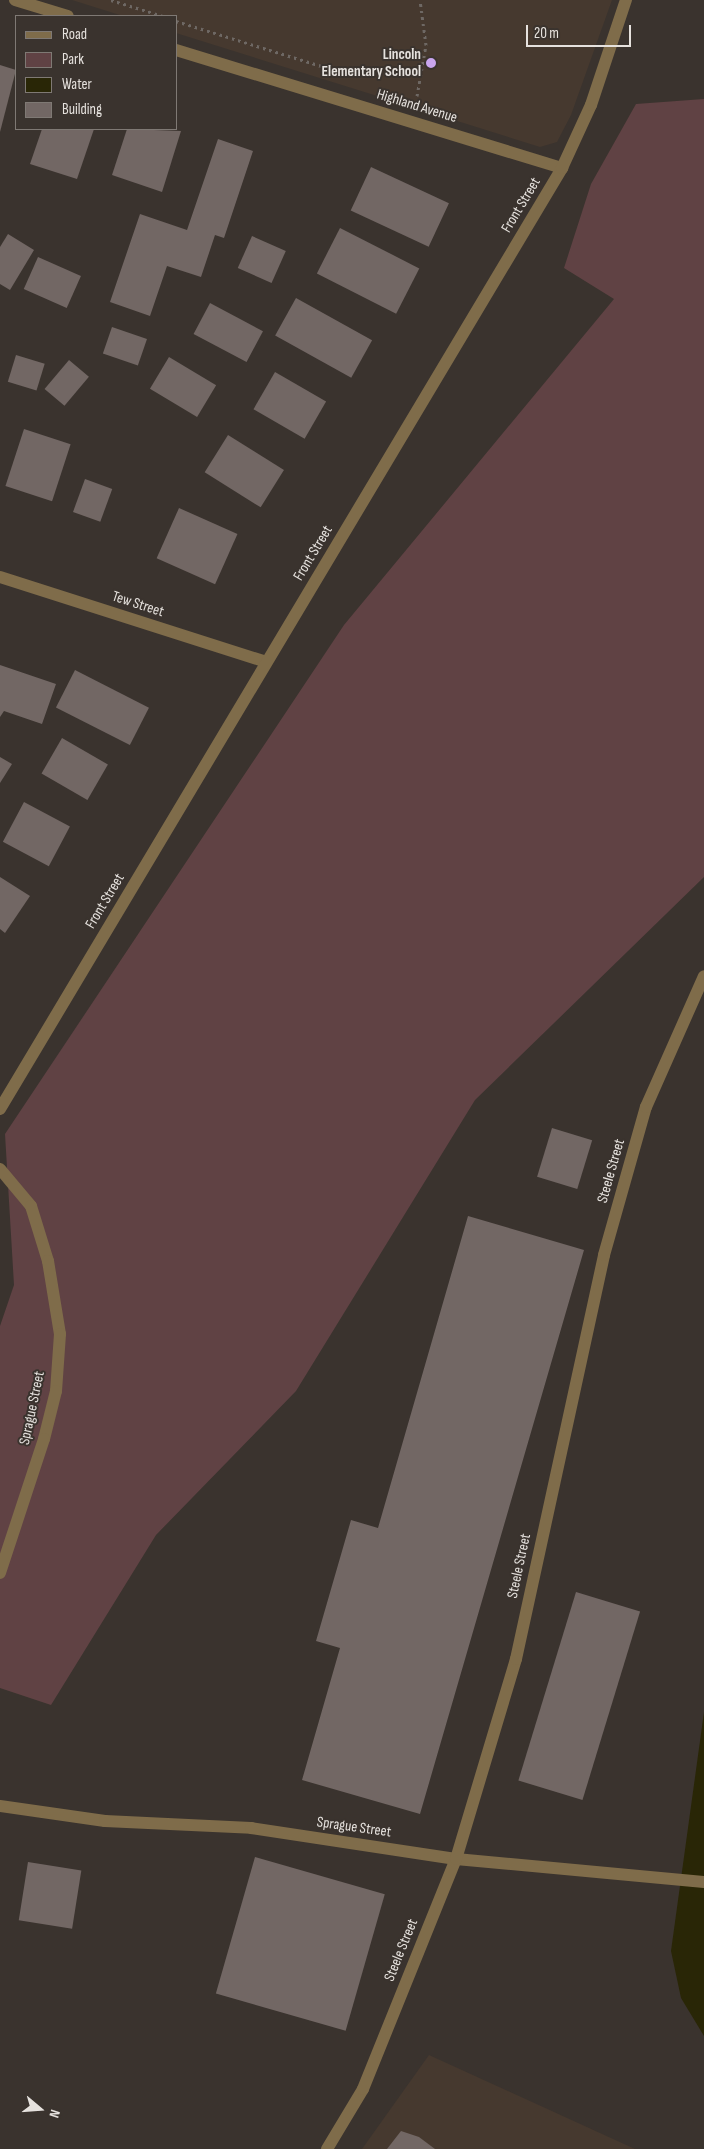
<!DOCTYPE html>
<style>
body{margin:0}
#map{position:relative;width:704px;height:2149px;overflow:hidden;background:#3a332e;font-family:"Sofia Sans Condensed",sans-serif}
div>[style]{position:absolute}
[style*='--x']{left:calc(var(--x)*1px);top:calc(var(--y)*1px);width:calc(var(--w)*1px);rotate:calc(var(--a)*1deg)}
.built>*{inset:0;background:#46392f}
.green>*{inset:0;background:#604244}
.water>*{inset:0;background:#292606}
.building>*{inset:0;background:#726764;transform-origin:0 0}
.path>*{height:3px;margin-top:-1.5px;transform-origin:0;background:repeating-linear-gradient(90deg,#6e6864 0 2.5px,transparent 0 6.5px)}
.street>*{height:12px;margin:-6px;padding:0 6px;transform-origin:6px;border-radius:6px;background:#7f6c4a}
.dots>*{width:14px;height:14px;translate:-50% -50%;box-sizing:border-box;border:2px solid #3a332e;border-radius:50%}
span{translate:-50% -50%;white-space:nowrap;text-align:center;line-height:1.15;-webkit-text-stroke:4px #3a332e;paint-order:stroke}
.poi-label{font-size:15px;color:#e6e2de;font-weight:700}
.right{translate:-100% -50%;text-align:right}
.street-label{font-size:15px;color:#e6e2de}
.legend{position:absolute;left:15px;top:15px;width:162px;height:115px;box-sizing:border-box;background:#3a332e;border:1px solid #7f7974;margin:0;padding:6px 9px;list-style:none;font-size:15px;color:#e6e2de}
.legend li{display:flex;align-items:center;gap:10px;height:25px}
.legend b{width:25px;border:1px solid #7f7974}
.north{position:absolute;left:15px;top:2084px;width:50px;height:50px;-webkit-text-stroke:4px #3a332e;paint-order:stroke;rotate:108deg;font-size:14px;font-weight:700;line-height:20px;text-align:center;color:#e6e2de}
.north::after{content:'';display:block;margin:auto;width:18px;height:22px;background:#e6e2de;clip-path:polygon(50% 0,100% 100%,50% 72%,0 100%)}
.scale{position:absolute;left:526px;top:25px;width:105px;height:22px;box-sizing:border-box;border:2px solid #e6e2de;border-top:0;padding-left:6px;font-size:15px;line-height:18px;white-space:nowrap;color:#e6e2de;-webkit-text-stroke:4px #3a332e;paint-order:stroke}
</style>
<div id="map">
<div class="built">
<i style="clip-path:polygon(72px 0,612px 0,571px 115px,557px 142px,540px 147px,176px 33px,176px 16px,123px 16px)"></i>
<i style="clip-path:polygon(429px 2055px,635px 2149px,362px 2149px)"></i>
</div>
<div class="green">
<i style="clip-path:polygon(704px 99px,704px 877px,475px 1100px,296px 1391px,156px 1535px,51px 1705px,0 1688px,0 1326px,14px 1285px,5px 1134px,344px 625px,614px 299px,564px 268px,591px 184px,636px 104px)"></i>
</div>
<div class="water">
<i style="clip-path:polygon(704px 1712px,704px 2036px,681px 1998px,671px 1951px)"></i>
</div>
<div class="building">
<i style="clip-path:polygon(0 65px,16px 70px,0 132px)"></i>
<i style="clip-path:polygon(42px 129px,94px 129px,77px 179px,30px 164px)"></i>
<i style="clip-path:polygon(127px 129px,181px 131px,162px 192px,112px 175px)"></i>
<i style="clip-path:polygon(218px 139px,253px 151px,224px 238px,215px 235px,201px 277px,167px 266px,150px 316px,110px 302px,140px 214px,187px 230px)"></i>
<i style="left:371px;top:167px;width:86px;height:48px;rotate:25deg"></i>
<i style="left:340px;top:228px;width:89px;height:51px;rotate:27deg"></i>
<i style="clip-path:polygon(8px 234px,34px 250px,10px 290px,0 284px,0 247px)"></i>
<i style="left:252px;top:236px;width:37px;height:35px;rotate:24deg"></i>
<i style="left:38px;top:257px;width:47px;height:35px;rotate:24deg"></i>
<i style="left:296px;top:298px;width:87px;height:43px;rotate:29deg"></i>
<i style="left:210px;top:303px;width:60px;height:35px;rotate:28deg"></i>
<i style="left:112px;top:327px;width:37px;height:28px;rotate:19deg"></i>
<i style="left:16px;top:355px;width:30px;height:28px;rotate:17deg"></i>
<i style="left:169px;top:357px;width:55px;height:37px;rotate:31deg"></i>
<i style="left:69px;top:360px;width:26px;height:38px;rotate:40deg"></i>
<i style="left:275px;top:372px;width:59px;height:43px;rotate:30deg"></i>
<i style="left:24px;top:429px;width:49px;height:60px;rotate:18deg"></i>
<i style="left:228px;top:435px;width:66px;height:44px;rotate:32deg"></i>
<i style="left:85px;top:479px;width:29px;height:35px;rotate:20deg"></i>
<i style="left:179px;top:508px;width:64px;height:55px;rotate:24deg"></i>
<i style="clip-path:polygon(0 665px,56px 684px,42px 724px,4px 711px,0 717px)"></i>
<i style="left:75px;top:670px;width:83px;height:42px;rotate:27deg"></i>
<i style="left:62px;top:738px;width:53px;height:41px;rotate:30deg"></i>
<i style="clip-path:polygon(0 757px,12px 764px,0 783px)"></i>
<i style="left:24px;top:802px;width:52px;height:45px;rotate:28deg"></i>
<i style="clip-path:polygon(0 877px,30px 896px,5px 933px,0 929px)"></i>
<i style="left:552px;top:1128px;width:42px;height:51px;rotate:17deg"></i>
<i style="clip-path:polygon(468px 1216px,584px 1250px,420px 1814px,302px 1780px,340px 1648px,316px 1641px,351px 1520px,378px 1528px)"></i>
<i style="left:576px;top:1592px;width:67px;height:197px;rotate:17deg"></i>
<i style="left:255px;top:1857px;width:135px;height:142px;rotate:16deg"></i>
<i style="left:28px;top:1862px;width:54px;height:59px;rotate:9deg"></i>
<i style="clip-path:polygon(401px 2131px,419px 2137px,435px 2149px,387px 2149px)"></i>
</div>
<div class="path">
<i style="--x:111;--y:0;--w:54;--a:17.1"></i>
<i style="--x:176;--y:21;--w:159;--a:17.2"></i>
<i style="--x:417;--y:96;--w:52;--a:-80"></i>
<i style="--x:426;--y:45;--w:45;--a:-97.6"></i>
</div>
<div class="street">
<i style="--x:15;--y:0;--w:55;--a:16.8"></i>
<i style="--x:176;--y:50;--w:404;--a:17"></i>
<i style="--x:0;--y:577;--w:279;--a:17.7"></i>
<i style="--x:0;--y:1109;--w:1096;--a:-59.15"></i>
<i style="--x:562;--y:168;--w:69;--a:-65.3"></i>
<i style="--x:591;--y:105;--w:111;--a:-71.6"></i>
<i style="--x:0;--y:1169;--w:48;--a:50"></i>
<i style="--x:31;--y:1206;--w:58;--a:72.8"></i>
<i style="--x:48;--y:1261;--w:74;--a:80.7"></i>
<i style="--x:60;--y:1334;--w:57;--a:94"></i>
<i style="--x:56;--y:1391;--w:49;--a:104"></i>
<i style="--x:44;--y:1439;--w:141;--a:108.2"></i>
<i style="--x:0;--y:1806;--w:106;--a:8.1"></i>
<i style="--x:105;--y:1821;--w:146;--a:2.7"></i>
<i style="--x:251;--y:1828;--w:207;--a:8.6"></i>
<i style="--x:456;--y:1859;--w:249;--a:5.3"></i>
<i style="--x:327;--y:2149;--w:70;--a:-59"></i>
<i style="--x:363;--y:2089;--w:248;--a:-68"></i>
<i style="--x:456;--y:1859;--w:209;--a:-73.3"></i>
<i style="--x:516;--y:1659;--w:413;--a:-77.7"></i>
<i style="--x:604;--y:1255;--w:154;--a:-74.2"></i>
<i style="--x:646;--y:1107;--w:143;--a:-66.1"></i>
</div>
<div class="dots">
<i style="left:431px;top:63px;background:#c9a5ee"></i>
</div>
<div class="poi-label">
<span class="right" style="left:421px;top:63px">Lincoln<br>Elementary School</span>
</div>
<div class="street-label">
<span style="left:417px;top:106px;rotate:17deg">Highland Avenue</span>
<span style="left:521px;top:205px;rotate:-59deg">Front Street</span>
<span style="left:313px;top:553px;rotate:-59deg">Front Street</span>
<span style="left:138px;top:604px;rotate:18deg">Tew Street</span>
<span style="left:105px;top:901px;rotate:-59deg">Front Street</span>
<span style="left:611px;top:1171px;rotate:-74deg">Steele Street</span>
<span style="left:32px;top:1408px;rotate:-78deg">Sprague Street</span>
<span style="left:519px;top:1566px;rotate:-78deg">Steele Street</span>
<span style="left:354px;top:1827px;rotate:8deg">Sprague Street</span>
<span style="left:401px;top:1950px;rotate:-68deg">Steele Street</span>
</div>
<ul class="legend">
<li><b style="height:6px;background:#7f6c4a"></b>Road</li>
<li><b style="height:14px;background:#604244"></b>Park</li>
<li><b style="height:14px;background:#292606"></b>Water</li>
<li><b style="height:14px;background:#726764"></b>Building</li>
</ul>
<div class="north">N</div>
<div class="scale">20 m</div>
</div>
